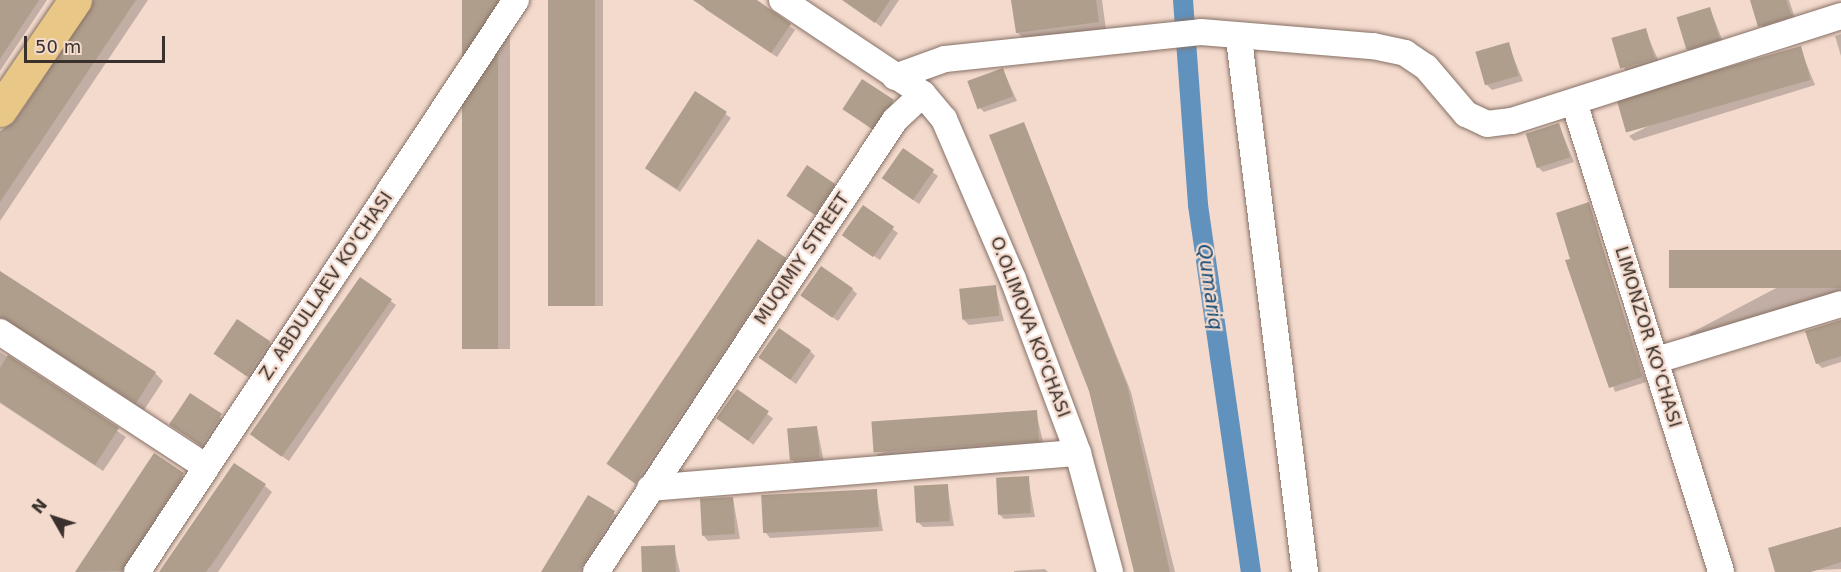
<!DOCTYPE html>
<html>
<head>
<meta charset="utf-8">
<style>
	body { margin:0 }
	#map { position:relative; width:1841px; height:572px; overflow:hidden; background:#f3dacd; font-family:"DejaVu Sans",sans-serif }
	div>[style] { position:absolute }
	.shadow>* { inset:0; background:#0003; transform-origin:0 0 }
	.canal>* { height:20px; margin:-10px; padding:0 10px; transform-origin:10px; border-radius:10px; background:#6191bd }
	.building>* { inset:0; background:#af9e8c; transform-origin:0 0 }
	.roads { filter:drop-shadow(0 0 2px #867065) drop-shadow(0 0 2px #867065) }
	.minor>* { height:26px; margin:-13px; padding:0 13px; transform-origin:13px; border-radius:13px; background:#fff }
	.major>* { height:33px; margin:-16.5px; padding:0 16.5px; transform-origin:16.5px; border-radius:16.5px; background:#e9c786 }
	span { translate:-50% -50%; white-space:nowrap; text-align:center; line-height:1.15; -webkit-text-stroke:4.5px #f3dacd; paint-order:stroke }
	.street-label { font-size:18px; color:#3a312c }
	.water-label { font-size:20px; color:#164c77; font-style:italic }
	.north { position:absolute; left:24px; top:488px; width:60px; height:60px; -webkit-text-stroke:4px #f3dacd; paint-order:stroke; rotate:309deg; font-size:16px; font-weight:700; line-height:24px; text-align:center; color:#3a312c }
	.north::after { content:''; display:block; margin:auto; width:21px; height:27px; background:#3a312c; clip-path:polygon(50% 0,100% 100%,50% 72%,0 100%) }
	.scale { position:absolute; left:24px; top:36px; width:141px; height:27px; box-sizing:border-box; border:3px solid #3a312c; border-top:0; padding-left:8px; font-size:18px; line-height:21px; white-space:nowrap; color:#3a312c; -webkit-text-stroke:4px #f3dacd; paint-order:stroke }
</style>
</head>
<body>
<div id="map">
	<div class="shadow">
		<div style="clip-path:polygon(3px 0,47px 0,0 71px,0 4px)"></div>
		<div style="clip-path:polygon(93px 0,148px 0,0 221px,0 141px,92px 11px)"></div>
		<div style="left:464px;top:0;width:46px;height:349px"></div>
		<div style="left:550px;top:0;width:53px;height:306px"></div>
		<div style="clip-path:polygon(703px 0,754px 0,795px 30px,777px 57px,705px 9px)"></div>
		<div style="clip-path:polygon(849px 0,899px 0,881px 27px)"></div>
		<div style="clip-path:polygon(1013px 0,1102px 0,1106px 30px,1025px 40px,1017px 32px)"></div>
		<div style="clip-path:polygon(1751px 0,1789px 0,1796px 21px,1764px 31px)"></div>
		<div style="clip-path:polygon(1710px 9px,1724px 44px,1693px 54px,1688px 49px)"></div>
		<div style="clip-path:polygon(1645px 30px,1660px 64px,1629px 74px,1624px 69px)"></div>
		<div style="clip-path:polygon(1841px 34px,1841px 56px,1835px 36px)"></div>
		<div style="clip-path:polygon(1508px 44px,1523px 81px,1492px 90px,1487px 85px)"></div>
		<div style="clip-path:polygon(1800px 48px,1815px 85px,1634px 141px,1629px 136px)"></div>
		<div style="clip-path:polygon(1003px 70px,1017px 101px,984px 112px,979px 107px)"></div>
		<div style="clip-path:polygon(863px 81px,898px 107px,877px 133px,849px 113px)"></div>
		<div style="clip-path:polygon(696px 93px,731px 118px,680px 192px,650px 172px)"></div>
		<div style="clip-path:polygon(1024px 124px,1131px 392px,1175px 572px,1137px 572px,1091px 391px,991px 136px)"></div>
		<div style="clip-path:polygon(1559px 125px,1574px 162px,1543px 172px,1538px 167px)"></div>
		<div style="clip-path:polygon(903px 150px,938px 176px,919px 204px,889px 183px)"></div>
		<div style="clip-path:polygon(834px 185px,839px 190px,820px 218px,793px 199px)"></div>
		<div style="clip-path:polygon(1588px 204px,1646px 382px,1615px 392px,1572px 260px)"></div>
		<div style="clip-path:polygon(863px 207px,898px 233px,880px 260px,849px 240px)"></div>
		<div style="clip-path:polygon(1841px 254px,1841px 295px,1694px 339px,1689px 334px)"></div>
		<div style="clip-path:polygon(785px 259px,790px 264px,641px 488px,612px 467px)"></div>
		<div style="clip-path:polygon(0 272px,155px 373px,163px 381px,144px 410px,17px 327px,0 327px)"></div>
		<div style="clip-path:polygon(361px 279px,396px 305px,289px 461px,258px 440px)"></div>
		<div style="clip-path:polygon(995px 286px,1004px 321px,969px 325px,964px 320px)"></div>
		<div style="clip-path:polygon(852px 289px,857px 294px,838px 321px,802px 296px)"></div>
		<div style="clip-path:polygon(1841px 320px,1841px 362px,1822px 368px,1817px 363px)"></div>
		<div style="clip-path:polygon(269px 342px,277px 349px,255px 382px,216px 354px)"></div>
		<div style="clip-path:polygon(810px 351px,815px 356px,796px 384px,761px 358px)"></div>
		<div style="clip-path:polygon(0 352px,126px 437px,103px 471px,0 403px)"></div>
		<div style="left:738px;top:392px;width:44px;height:33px;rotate:37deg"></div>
		<div style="left:190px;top:395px;width:48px;height:35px;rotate:36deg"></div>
		<div style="clip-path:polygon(1036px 412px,1044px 446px,881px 459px,876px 454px)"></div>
		<div style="clip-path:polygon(817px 428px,824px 462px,797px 465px,792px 460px)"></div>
		<div style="clip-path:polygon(154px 455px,191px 482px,133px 572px,76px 572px)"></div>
		<div style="clip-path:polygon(1028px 477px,1035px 517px,1004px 519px,999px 514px)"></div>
		<div style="clip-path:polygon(947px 485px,954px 526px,923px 527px,918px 522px)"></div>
		<div style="clip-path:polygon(265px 486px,272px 492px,218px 572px,161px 572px)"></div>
		<div style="clip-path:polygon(876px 491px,883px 531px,770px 538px,765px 532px)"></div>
		<div style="clip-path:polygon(589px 497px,619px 517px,586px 572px,543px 572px)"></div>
		<div style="clip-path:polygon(733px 498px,740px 539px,708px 541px,703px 535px)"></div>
		<div style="clip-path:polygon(1841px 527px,1841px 569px,1776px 572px,1769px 549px)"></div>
		<div style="clip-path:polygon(674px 547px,680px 572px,644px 572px)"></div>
		<div style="clip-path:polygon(1045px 569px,1048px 572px,1014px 572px,1014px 571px)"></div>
	</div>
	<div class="canal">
		<div style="left:1183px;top:0;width:206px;rotate:85.8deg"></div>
		<div style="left:1198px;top:205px;width:371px;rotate:81.8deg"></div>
	</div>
	<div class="building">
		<div style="clip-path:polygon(0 0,39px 0,0 59px)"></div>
		<div style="clip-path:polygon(94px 0,136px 0,0 202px,0 131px,15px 121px)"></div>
		<div style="left:462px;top:0;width:36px;height:349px"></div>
		<div style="left:548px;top:0;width:47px;height:306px"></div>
		<div style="clip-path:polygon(693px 0,757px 0,791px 24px,771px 53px)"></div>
		<div style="clip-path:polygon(842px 0,890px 0,875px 23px)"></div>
		<div style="clip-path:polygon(1011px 0,1096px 0,1099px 22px,1016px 33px)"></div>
		<div style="clip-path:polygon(1750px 0,1786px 0,1792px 16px,1758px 27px)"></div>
		<div style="left:1710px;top:7px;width:34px;height:35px;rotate:73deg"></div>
		<div style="left:1646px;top:28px;width:32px;height:36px;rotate:74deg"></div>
		<div style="left:1509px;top:42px;width:35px;height:35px;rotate:74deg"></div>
		<div style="left:1801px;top:46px;width:35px;height:192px;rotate:74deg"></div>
		<div style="left:1003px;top:68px;width:30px;height:38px;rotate:70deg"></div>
		<div style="left:862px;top:79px;width:38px;height:36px;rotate:33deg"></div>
		<div style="left:695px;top:91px;width:38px;height:92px;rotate:33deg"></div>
		<div style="clip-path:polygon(1024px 122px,1127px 385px,1170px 572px,1134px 572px,1089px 391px,989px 135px)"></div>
		<div style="left:1559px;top:123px;width:36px;height:35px;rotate:72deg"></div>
		<div style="left:903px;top:148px;width:38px;height:37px;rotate:35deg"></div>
		<div style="left:807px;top:165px;width:34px;height:37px;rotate:34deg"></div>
		<div style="clip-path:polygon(1589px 202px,1642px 377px,1609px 388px,1565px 260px,1570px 259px,1556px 213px)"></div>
		<div style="left:863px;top:205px;width:38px;height:37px;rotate:35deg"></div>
		<div style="left:758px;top:239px;width:34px;height:271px;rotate:34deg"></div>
		<div style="left:1841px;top:250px;width:38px;height:172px;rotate:90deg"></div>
		<div style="left:821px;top:266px;width:39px;height:36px;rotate:35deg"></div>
		<div style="clip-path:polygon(0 271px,156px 372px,136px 403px,0 317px)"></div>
		<div style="left:360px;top:277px;width:39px;height:192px;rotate:35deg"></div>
		<div style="left:996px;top:285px;width:31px;height:37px;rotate:84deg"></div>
		<div style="left:237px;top:319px;width:40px;height:42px;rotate:34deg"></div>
		<div style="clip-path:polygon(1841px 320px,1841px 356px,1816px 364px,1805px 331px)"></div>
		<div style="left:779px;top:328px;width:39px;height:36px;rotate:35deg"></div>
		<div style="clip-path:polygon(8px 355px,119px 428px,95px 465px,0 402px,0 368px)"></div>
		<div style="left:737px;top:389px;width:39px;height:36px;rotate:35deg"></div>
		<div style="left:190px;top:393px;width:38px;height:38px;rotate:33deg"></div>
		<div style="left:1037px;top:410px;width:31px;height:166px;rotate:86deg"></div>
		<div style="left:817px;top:426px;width:32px;height:30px;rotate:85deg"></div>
		<div style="clip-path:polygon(154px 453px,184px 473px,122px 571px,75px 572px)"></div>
		<div style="clip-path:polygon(234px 463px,266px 484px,219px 554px,206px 572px,159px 572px)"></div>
		<div style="left:1029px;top:476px;width:37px;height:33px;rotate:87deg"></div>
		<div style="left:948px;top:484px;width:37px;height:34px;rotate:87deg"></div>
		<div style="left:877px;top:489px;width:38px;height:116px;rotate:87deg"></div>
		<div style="clip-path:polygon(588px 495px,615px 511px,599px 539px,578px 572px,541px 572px)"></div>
		<div style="left:733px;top:497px;width:37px;height:33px;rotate:87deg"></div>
		<div style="clip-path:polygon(1841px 527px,1841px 562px,1811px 572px,1775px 572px,1768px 548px)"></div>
		<div style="left:675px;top:545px;width:27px;height:34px;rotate:88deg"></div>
	</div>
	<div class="roads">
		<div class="minor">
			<div style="left:782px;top:0;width:169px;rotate:33.7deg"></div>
			<div style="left:923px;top:94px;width:33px;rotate:50deg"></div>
			<div style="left:944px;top:119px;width:174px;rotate:66.7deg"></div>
			<div style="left:1013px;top:279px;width:186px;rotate:69.5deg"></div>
			<div style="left:1078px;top:453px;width:123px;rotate:74.9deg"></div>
			<div style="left:1239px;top:39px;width:537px;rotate:82.94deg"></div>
			<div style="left:895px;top:77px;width:53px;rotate:-19.8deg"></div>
			<div style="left:945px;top:59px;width:257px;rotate:-6deg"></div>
			<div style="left:1201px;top:32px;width:173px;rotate:4.7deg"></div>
			<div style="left:1373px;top:46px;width:33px;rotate:12deg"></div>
			<div style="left:1405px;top:53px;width:25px;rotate:34deg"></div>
			<div style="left:1426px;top:67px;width:62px;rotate:49.6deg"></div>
			<div style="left:1466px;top:114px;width:23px;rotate:25deg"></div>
			<div style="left:1487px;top:124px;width:25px;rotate:-7deg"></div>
			<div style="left:1512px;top:121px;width:345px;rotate:-17.7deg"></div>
			<div style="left:1574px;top:102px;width:492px;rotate:72.6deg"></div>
			<div style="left:0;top:332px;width:246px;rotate:33.2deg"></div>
			<div style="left:1657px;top:360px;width:192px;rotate:-16.9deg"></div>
			<div style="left:650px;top:488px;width:429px;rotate:-4.7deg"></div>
			<div style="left:137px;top:572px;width:686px;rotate:-56.47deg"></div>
			<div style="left:596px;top:572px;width:542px;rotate:-56.52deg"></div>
			<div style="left:895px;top:120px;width:38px;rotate:-43deg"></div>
		</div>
		<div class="major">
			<div style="left:0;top:110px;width:133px;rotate:-55.7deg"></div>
		</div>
	</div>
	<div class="street-label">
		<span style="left:802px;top:259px;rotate:-56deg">MUQIMIY STREET</span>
		<span style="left:326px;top:286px;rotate:-56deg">Z. ABDULLAEV KO'CHASI</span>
		<span style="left:1030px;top:327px;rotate:69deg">O.OLIMOVA KO'CHASI</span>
		<span style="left:1648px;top:337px;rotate:73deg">LIMONZOR KO'CHASI</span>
	</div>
	<div class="water-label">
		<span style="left:1210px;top:287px;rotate:82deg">Qumariq</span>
	</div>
	<div class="north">N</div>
	<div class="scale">50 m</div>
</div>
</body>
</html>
